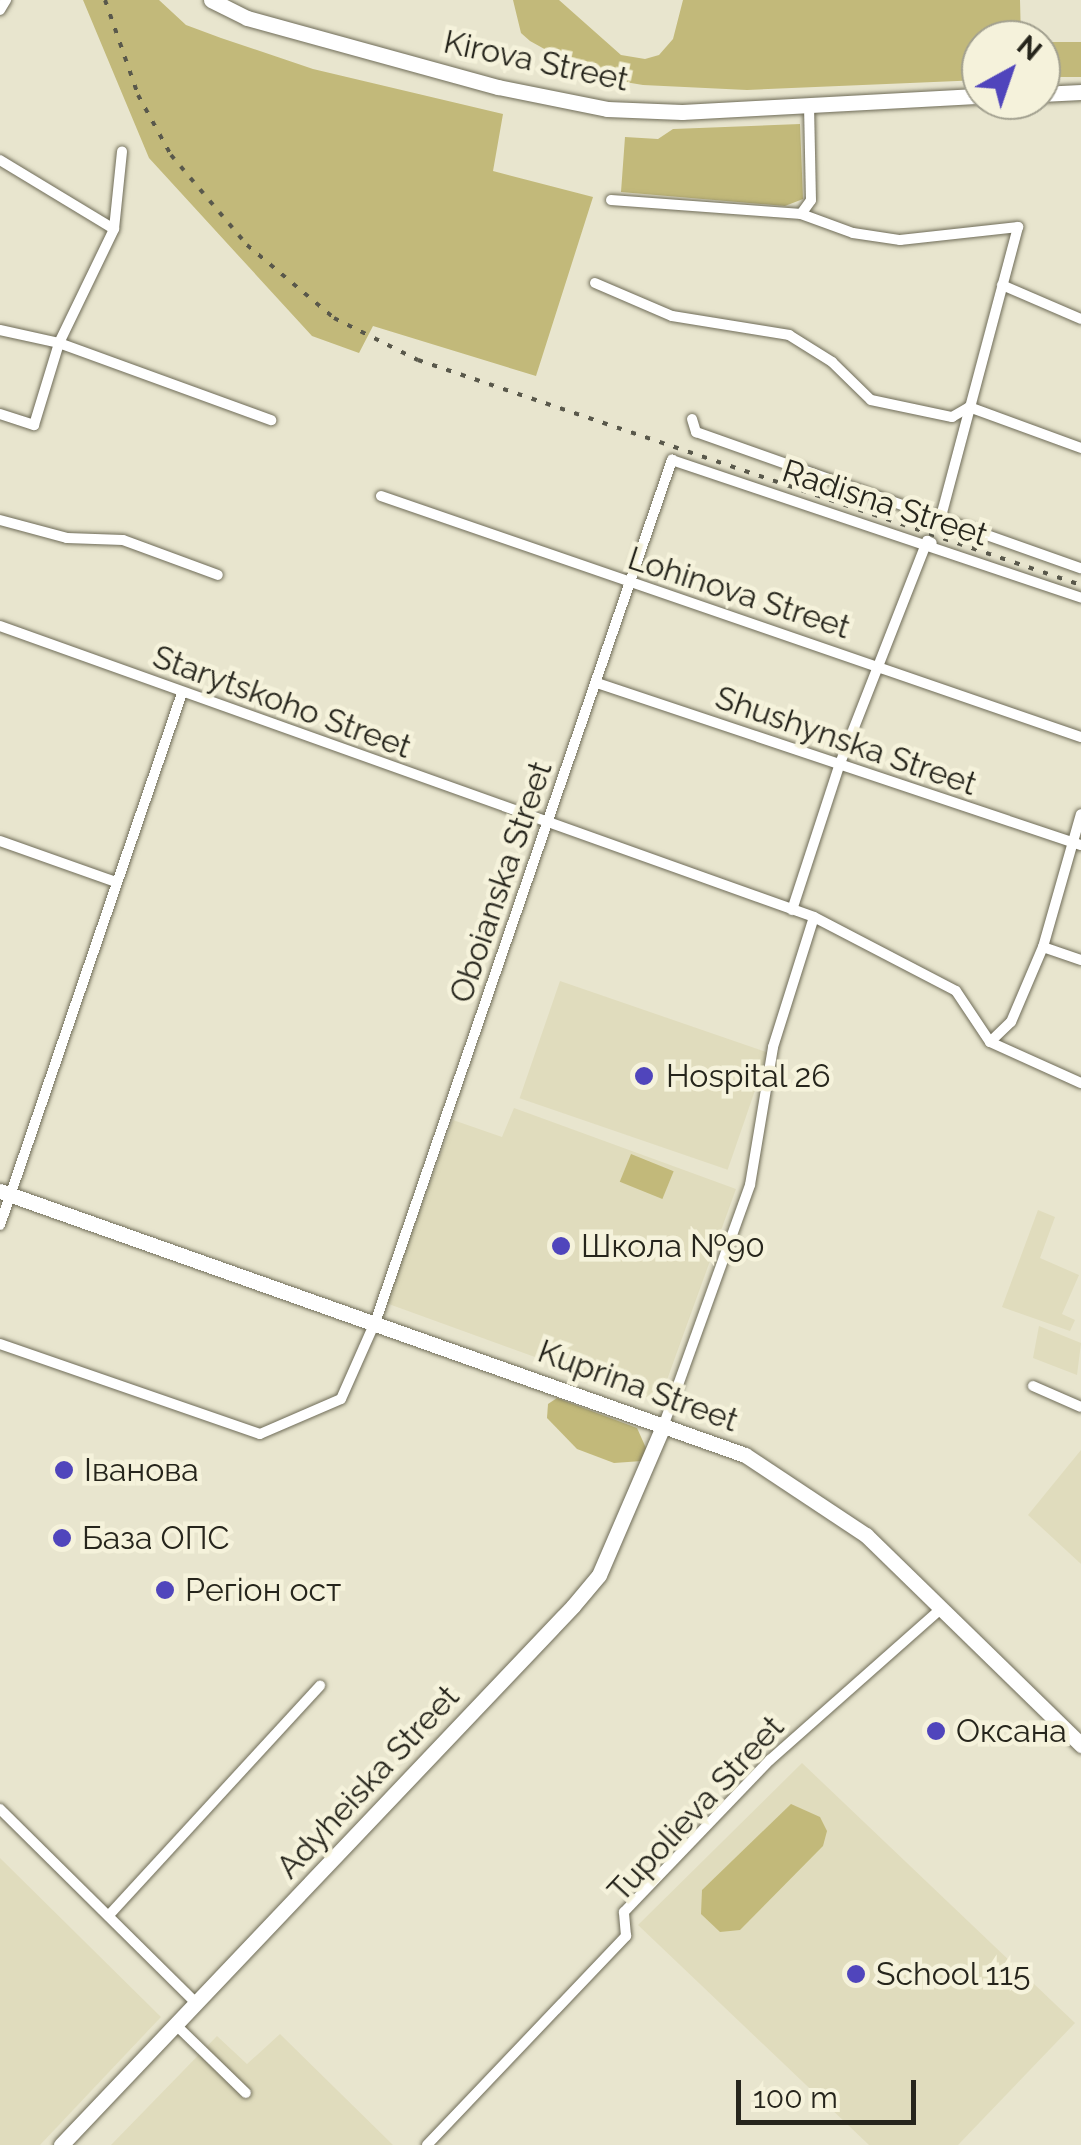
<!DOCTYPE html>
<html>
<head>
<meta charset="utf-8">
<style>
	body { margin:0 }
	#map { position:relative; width:1081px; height:2145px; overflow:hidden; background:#e8e5ce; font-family:Raleway,sans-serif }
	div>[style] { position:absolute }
	.built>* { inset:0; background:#e0dcbd; transform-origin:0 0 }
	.green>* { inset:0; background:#c2b97a; transform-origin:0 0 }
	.roads { filter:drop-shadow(0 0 2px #6f6c58) drop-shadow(0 0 2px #6f6c58) }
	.street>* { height:10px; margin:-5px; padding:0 5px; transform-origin:5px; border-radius:5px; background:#fff }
	.secondary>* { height:15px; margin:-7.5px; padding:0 7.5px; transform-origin:7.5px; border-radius:7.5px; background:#fff }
	.rail>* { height:4px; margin-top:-2px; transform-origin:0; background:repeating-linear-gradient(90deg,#59584b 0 5px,transparent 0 15px) }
	.dots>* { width:28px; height:28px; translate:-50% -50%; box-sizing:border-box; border:5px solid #f5f2db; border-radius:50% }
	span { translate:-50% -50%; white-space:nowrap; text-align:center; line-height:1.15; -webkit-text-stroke:9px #f5f2db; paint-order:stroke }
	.street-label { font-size:32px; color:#26251c }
	.poi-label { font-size:32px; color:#26251c }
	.left { translate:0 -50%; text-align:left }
	.north { position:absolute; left:961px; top:20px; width:100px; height:100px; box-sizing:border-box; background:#f5f2db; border:2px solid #a2a08f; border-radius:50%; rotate:40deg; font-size:28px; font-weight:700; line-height:40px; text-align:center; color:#26251c }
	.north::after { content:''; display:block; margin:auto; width:35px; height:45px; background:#5045bc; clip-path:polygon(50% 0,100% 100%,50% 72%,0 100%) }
	.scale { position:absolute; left:736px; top:2080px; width:180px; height:45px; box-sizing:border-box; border:5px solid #26251c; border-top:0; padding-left:12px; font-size:30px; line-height:35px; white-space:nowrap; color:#26251c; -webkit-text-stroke:8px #f5f2db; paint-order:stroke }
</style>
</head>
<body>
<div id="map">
	<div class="built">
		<div style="left:560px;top:981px;width:220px;height:124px;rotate:19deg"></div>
		<div style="clip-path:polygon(514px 1108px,736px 1189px,659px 1402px,386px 1303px,453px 1120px,502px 1137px)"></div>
		<div style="clip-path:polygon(1038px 1210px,1055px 1217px,1040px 1258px,1079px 1275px,1062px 1314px,1075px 1320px,1070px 1331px,1002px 1307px)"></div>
		<div style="clip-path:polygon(1039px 1326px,1081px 1343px,1077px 1375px,1033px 1358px)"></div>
		<div style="clip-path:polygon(1081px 1450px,1081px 1564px,1028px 1515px)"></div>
		<div style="clip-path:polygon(802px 1763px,1075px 2023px,958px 2145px,869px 2145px,638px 1925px)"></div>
		<div style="clip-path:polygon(0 1858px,161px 2017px,40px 2145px,0 2145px)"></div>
		<div style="clip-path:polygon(280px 2034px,393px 2145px,111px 2145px,217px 2036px,247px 2064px)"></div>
	</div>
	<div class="green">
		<div style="clip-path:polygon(83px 0,159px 0,186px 25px,221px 38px,313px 69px,503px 114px,493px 171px,593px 197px,536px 376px,373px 326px,359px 353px,312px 336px,149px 158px)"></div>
		<div style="clip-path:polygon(513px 0,559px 0,621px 55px,645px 59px,659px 55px,673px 39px,683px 0,1020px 0,1021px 40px,981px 40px,981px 80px,747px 90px,643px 85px,595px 77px,530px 41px,521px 33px)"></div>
		<div style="left:1081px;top:42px;width:35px;height:40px;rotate:90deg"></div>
		<div style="clip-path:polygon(800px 124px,803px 199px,785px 206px,621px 192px,625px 137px,658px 139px,673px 129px)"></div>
		<div style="left:631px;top:1154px;width:46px;height:30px;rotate:22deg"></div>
		<div style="clip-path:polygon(557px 1398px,637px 1428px,646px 1448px,642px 1461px,614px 1463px,577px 1449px,547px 1418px,548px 1404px)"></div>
		<div style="clip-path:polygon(791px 1804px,820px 1817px,827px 1831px,823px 1846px,740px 1930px,720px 1932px,701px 1914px,702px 1890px)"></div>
	</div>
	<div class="roads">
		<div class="street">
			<div style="left:0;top:10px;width:12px;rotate:-59deg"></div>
			<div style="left:0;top:160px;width:133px;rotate:31.2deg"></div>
			<div style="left:611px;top:200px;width:191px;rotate:4.2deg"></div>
			<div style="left:801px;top:214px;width:55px;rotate:20.1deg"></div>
			<div style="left:853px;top:233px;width:48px;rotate:8.5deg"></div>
			<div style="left:900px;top:240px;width:119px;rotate:-6.3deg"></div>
			<div style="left:1018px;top:227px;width:303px;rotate:104.9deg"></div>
			<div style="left:801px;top:214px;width:17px;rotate:-54deg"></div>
			<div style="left:811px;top:200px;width:95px;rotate:-91.2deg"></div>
			<div style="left:595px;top:283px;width:84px;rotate:23.2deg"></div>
			<div style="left:672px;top:316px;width:119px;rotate:9.2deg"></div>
			<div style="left:789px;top:335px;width:51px;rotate:32.1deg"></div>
			<div style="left:832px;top:362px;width:54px;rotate:44.3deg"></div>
			<div style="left:871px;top:400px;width:83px;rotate:11.9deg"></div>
			<div style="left:952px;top:417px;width:20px;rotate:-30deg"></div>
			<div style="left:969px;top:407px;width:119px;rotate:20.1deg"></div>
			<div style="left:1002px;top:285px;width:86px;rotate:23.3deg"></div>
			<div style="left:0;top:330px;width:60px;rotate:12.4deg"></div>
			<div style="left:59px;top:343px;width:226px;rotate:20deg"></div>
			<div style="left:0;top:414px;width:36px;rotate:18deg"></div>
			<div style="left:34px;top:425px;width:86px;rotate:-73deg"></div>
			<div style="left:59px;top:343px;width:127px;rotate:-64.2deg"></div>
			<div style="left:114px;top:229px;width:78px;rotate:-84.1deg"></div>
			<div style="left:692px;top:419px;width:14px;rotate:73deg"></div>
			<div style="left:696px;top:432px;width:408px;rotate:19.5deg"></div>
			<div style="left:381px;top:496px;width:740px;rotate:19deg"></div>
			<div style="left:0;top:520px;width:69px;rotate:15deg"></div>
			<div style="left:67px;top:538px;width:56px;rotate:2deg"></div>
			<div style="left:123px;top:540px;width:101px;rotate:20.2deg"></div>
			<div style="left:0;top:626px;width:864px;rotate:19.67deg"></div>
			<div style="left:814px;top:917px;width:160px;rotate:27.5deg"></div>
			<div style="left:956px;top:991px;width:61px;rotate:56.3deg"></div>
			<div style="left:990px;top:1042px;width:100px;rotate:24.3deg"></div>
			<div style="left:597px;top:683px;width:510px;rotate:18.51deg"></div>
			<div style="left:0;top:841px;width:123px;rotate:19.5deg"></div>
			<div style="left:792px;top:910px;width:151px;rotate:-71.9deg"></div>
			<div style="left:839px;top:766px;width:242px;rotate:-68.6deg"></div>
			<div style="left:927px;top:541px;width:5px;rotate:22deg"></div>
			<div style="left:1043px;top:947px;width:40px;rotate:18.9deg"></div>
			<div style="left:990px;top:1042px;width:29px;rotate:-44deg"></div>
			<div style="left:1011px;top:1022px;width:82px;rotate:-66.9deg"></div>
			<div style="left:1043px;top:947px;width:138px;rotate:-74.1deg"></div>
			<div style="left:0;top:1225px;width:562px;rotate:-71.11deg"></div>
			<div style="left:0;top:1344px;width:275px;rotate:19.1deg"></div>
			<div style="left:260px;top:1434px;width:88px;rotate:-23.4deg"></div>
			<div style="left:341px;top:1399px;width:86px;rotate:-66.1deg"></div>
			<div style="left:376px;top:1320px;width:910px;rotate:-71.01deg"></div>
			<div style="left:672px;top:460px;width:432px;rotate:18.6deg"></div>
			<div style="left:1033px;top:1386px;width:52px;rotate:23.6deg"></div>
			<div style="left:664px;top:1424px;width:254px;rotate:-70.2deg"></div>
			<div style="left:750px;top:1185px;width:140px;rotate:-80.5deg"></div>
			<div style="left:773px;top:1047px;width:136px;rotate:-72.5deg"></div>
			<div style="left:0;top:1809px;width:277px;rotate:44.7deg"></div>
			<div style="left:111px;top:1913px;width:309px;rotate:-47.4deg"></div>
			<div style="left:177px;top:2026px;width:96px;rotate:44.2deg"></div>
			<div style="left:427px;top:2145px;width:289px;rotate:-46.4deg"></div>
			<div style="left:626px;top:1936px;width:24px;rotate:-95deg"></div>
			<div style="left:624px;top:1912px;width:211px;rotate:-46.2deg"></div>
			<div style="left:770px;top:1760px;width:230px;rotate:-41.5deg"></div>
		</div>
		<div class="secondary">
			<div style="left:211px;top:0;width:40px;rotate:26.6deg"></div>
			<div style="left:247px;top:18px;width:260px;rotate:15.4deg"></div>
			<div style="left:498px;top:87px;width:111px;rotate:11.4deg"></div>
			<div style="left:607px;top:109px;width:75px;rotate:2.3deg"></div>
			<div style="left:682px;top:112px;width:299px;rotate:-3.1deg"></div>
			<div style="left:1041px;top:94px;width:40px;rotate:-2.9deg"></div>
			<div style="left:0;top:1191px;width:790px;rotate:19.51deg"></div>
			<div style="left:745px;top:1455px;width:145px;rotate:33.5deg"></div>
			<div style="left:866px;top:1535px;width:301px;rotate:44.3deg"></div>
			<div style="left:61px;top:2145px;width:743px;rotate:-46.47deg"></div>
			<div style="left:573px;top:1606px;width:40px;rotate:-50deg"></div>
			<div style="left:599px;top:1575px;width:164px;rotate:-66.7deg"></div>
		</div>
	</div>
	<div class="rail">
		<div style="left:105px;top:0;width:101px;rotate:70.8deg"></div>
		<div style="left:138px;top:95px;width:68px;rotate:61.2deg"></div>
		<div style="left:171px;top:155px;width:118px;rotate:49.8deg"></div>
		<div style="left:247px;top:245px;width:114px;rotate:40deg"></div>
		<div style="left:334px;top:318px;width:94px;rotate:26.6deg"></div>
		<div style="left:418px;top:360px;width:700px;rotate:18.75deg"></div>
	</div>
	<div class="dots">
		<div style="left:644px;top:1076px;background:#5045bc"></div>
		<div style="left:561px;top:1246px;background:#5045bc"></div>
		<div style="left:64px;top:1470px;background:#5045bc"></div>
		<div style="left:62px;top:1538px;background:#5045bc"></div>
		<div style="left:165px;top:1590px;background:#5045bc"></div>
		<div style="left:936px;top:1731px;background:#5045bc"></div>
		<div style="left:856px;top:1974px;background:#5045bc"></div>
	</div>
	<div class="street-label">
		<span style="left:536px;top:61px;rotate:12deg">Kirova Street</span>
		<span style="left:885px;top:503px;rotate:18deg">Radisna Street</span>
		<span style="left:739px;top:593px;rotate:18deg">Lohinova Street</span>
		<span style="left:282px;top:702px;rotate:20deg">Starytskoho Street</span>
		<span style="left:846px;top:741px;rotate:19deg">Shushynska Street</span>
		<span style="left:501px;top:882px;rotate:-71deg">Oboianska Street</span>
		<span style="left:638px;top:1386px;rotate:20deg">Kuprina Street</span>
		<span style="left:368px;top:1782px;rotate:-47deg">Adyheiska Street</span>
		<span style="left:696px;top:1809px;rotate:-47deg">Tupolieva Street</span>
	</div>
	<div class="poi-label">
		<span class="left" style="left:666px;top:1076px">Hospital 26</span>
		<span class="left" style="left:581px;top:1246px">Школа №90</span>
		<span class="left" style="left:84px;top:1470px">Іванова</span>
		<span class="left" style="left:82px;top:1538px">База ОПС</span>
		<span class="left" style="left:185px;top:1590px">Регіон ост</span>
		<span class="left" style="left:956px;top:1731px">Оксана</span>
		<span class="left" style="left:876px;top:1974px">School 115</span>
	</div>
	<div class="north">N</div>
	<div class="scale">100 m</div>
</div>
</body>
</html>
